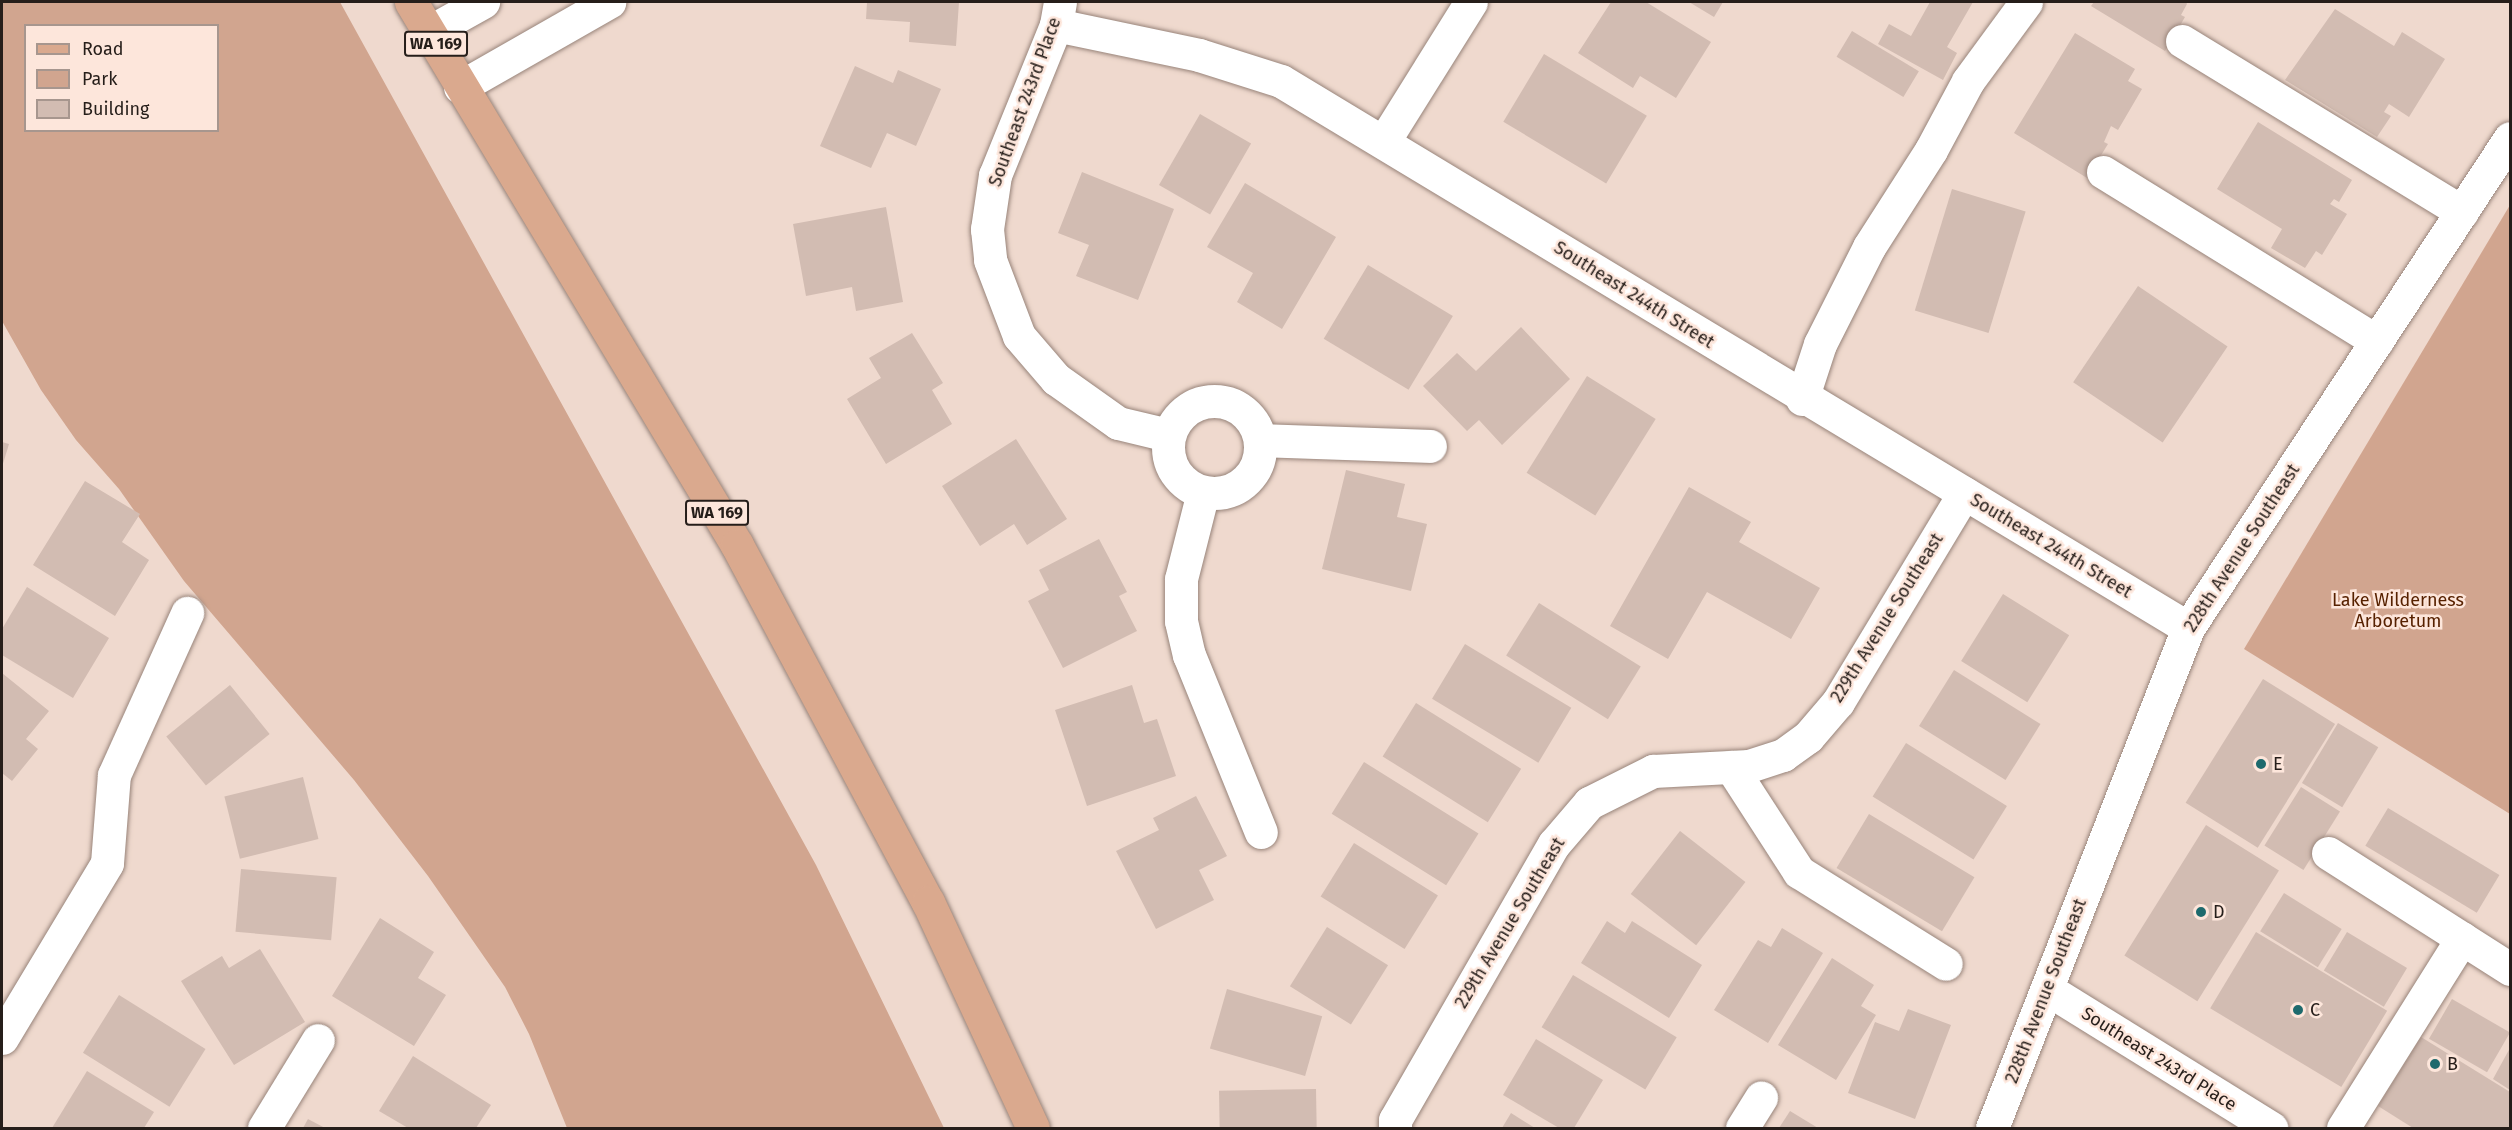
<!DOCTYPE html>
<html>
<head>
<meta charset="utf-8">
<style>
	body { margin:0 }
	#map { position:relative; width:2512px; height:1130px; overflow:hidden; background:#efd9ce; font-family:"Fira Sans",sans-serif }
	div>[style] { position:absolute }
	.green>* { inset:0; background:#d1a58f }
	.building>* { inset:0; background:#d2bcb2; transform-origin:0 0 }
	.roads { filter:drop-shadow(0 0 2px #98847a) drop-shadow(0 0 2px #98847a) }
	.minor>* { height:33px; margin:-16.5px; padding:0 16.5px; transform-origin:16.5px; border-radius:16.5px; background:#fff }
	.minor>.ring { margin:-16.5px; padding:0; box-sizing:content-box; background:none; border:33px solid #fff; border-radius:50% }
	.major>* { height:33px; margin:-16.5px; padding:0 16.5px; transform-origin:16.5px; border-radius:16.5px; background:#daa98e }
	.dots>* { width:16px; height:16px; translate:-50% -50%; box-sizing:border-box; border:3px solid #fde6db; border-radius:50% }
	span { translate:-50% -50%; white-space:nowrap; text-align:center; line-height:1.15; -webkit-text-stroke:5px #fde6db; paint-order:stroke }
	.shield-label span { padding:2px 4px; background:#fde6db; border:2px solid; border-radius:4px; -webkit-text-stroke-width:0 }
	.shield-label { font-size:16px; color:#261e1a; font-weight:700 }
	.street-label { font-size:18px; color:#261e1a }
	.park-label { font-size:18px; color:#572100 }
	.poi-label { font-size:18px; color:#261e1a }
	.left { translate:0 -50%; text-align:left }
	.frame { position:absolute; inset:0; border:3px solid #261e1a; pointer-events:none }
	.legend { position:absolute; left:24px; top:24px; width:195px; height:108px; box-sizing:border-box; background:#fde6db; border:2px solid #a7968e; margin:0; padding:8px 10px; list-style:none; font-size:18px; color:#261e1a }
	.legend li { display:flex; align-items:center; gap:12px; height:30px }
	.legend b { width:30px; border:2px solid #a7968e }
</style>
</head>
<body>
<div id="map">
	<div class="green">
		<div style="clip-path:polygon(evenodd,2px 2px,340px 2px,816px 865px,944px 1128px,567px 1128px,529px 1034px,505px 987px,428px 876px,354px 780px,184px 581px,119px 489px,76px 440px,41px 390px,2px 321px,2px 2px,26px 26px,218px 26px,218px 130px,26px 130px,26px 26px)"></div>
		<div style="clip-path:polygon(2510px 205px,2510px 814px,2244px 649px)"></div>
	</div>
	<div class="building">
		<div style="clip-path:polygon(867px 2px,959px 2px,956px 46px,909px 42px,910px 22px,866px 19px)"></div>
		<div style="clip-path:polygon(1611px 2px,1646px 2px,1711px 42px,1676px 98px,1640px 76px,1633px 88px,1578px 53px)"></div>
		<div style="clip-path:polygon(1689px 2px,1723px 2px,1714px 17px)"></div>
		<div style="clip-path:polygon(1930px 2px,1973px 2px,1947px 47px,1957px 53px,1943px 80px,1878px 44px,1889px 24px,1911px 36px)"></div>
		<div style="clip-path:polygon(2094px 2px,2186px 2px,2187px 4px,2181px 15px,2185px 17px,2165px 51px,2091px 6px)"></div>
		<div style="clip-path:polygon(2335px 9px,2394px 46px,2402px 32px,2445px 59px,2409px 117px,2389px 104px,2384px 112px,2391px 116px,2377px 137px,2285px 80px)"></div>
		<div style="left:1852px;top:31px;width:78px;height:30px;rotate:31deg"></div>
		<div style="clip-path:polygon(2075px 33px,2135px 69px,2128px 81px,2142px 89px,2118px 130px,2111px 126px,2104px 142px,2108px 144px,2087px 178px,2014px 133px)"></div>
		<div style="left:1544px;top:54px;width:120px;height:79px;rotate:31deg"></div>
		<div style="clip-path:polygon(855px 66px,893px 83px,898px 70px,941px 89px,916px 146px,887px 133px,871px 168px,820px 146px)"></div>
		<div style="left:1200px;top:114px;width:59px;height:82px;rotate:30deg"></div>
		<div style="clip-path:polygon(2258px 122px,2352px 180px,2339px 202px,2334px 199px,2330px 204px,2347px 214px,2322px 255px,2316px 251px,2305px 268px,2271px 248px,2282px 229px,2217px 189px)"></div>
		<div style="clip-path:polygon(1082px 172px,1174px 209px,1138px 300px,1076px 276px,1089px 245px,1058px 233px)"></div>
		<div style="clip-path:polygon(1245px 183px,1336px 237px,1282px 329px,1237px 302px,1253px 273px,1207px 247px)"></div>
		<div style="left:1952px;top:189px;width:77px;height:127px;rotate:17deg"></div>
		<div style="clip-path:polygon(886px 207px,903px 302px,856px 311px,852px 287px,806px 296px,793px 224px)"></div>
		<div style="left:1368px;top:265px;width:99px;height:86px;rotate:31deg"></div>
		<div style="left:2138px;top:286px;width:108px;height:116px;rotate:34deg"></div>
		<div style="clip-path:polygon(1521px 327px,1570px 379px,1502px 445px,1479px 420px,1467px 431px,1423px 386px,1457px 353px,1476px 371px)"></div>
		<div style="clip-path:polygon(912px 333px,943px 383px,932px 390px,952px 424px,886px 464px,847px 399px,881px 378px,869px 358px)"></div>
		<div style="left:1587px;top:376px;width:81px;height:114px;rotate:32deg"></div>
		<div style="clip-path:polygon(1016px 439px,1067px 519px,1027px 545px,1014px 524px,980px 546px,942px 486px)"></div>
		<div style="clip-path:polygon(2px 442px,9px 444px,2px 467px)"></div>
		<div style="clip-path:polygon(1346px 470px,1405px 484px,1397px 517px,1427px 524px,1411px 591px,1322px 569px)"></div>
		<div style="clip-path:polygon(85px 481px,140px 514px,122px 542px,149px 560px,115px 616px,33px 565px)"></div>
		<div style="clip-path:polygon(1689px 487px,1751px 522px,1739px 542px,1820px 588px,1791px 639px,1707px 592px,1668px 659px,1610px 626px)"></div>
		<div style="clip-path:polygon(1099px 539px,1127px 592px,1119px 596px,1137px 631px,1063px 668px,1028px 601px,1049px 590px,1039px 570px)"></div>
		<div style="clip-path:polygon(27px 587px,109px 638px,73px 698px,2px 655px,2px 629px)"></div>
		<div style="left:2003px;top:594px;width:78px;height:79px;rotate:32deg"></div>
		<div style="left:1539px;top:603px;width:120px;height:62px;rotate:32deg"></div>
		<div style="left:1465px;top:644px;width:124px;height:64px;rotate:31deg"></div>
		<div style="left:1954px;top:670px;width:102px;height:66px;rotate:32deg"></div>
		<div style="clip-path:polygon(2px 673px,49px 711px,26px 739px,38px 749px,12px 781px,2px 773px)"></div>
		<div style="left:2263px;top:679px;width:85px;height:146px;rotate:32deg"></div>
		<div style="left:230px;top:685px;width:63px;height:82px;rotate:51deg"></div>
		<div style="clip-path:polygon(1132px 685px,1144px 723px,1157px 719px,1176px 776px,1087px 806px,1055px 710px)"></div>
		<div style="left:1416px;top:703px;width:124px;height:63px;rotate:32deg"></div>
		<div style="left:2338px;top:723px;width:47px;height:70px;rotate:31deg"></div>
		<div style="left:1906px;top:743px;width:119px;height:63px;rotate:32deg"></div>
		<div style="left:1364px;top:762px;width:135px;height:61px;rotate:32deg"></div>
		<div style="left:303px;top:777px;width:64px;height:81px;rotate:76deg"></div>
		<div style="left:2301px;top:787px;width:46px;height:69px;rotate:32deg"></div>
		<div style="clip-path:polygon(1196px 796px,1227px 856px,1199px 870px,1214px 900px,1156px 929px,1116px 851px,1159px 830px,1153px 818px)"></div>
		<div style="left:2388px;top:808px;width:130px;height:44px;rotate:31deg"></div>
		<div style="left:1869px;top:814px;width:123px;height:63px;rotate:31deg"></div>
		<div style="left:2206px;top:825px;width:86px;height:154px;rotate:32deg"></div>
		<div style="left:1680px;top:831px;width:83px;height:80px;rotate:38deg"></div>
		<div style="left:1354px;top:843px;width:99px;height:63px;rotate:32deg"></div>
		<div style="left:241px;top:869px;width:96px;height:63px;rotate:5deg"></div>
		<div style="left:2284px;top:893px;width:68px;height:45px;rotate:32deg"></div>
		<div style="clip-path:polygon(380px 918px,434px 952px,418px 978px,446px 995px,414px 1046px,332px 996px)"></div>
		<div style="clip-path:polygon(1607px 921px,1625px 933px,1632px 921px,1702px 965px,1669px 1018px,1581px 963px)"></div>
		<div style="left:1327px;top:927px;width:72px;height:70px;rotate:32deg"></div>
		<div style="clip-path:polygon(1782px 928px,1823px 953px,1768px 1043px,1714px 1010px,1758px 940px,1771px 947px)"></div>
		<div style="left:2256px;top:932px;width:153px;height:89px;rotate:31deg"></div>
		<div style="left:2347px;top:932px;width:70px;height:45px;rotate:31deg"></div>
		<div style="clip-path:polygon(260px 949px,305px 1022px,234px 1065px,181px 981px,222px 956px,229px 968px)"></div>
		<div style="clip-path:polygon(1832px 958px,1874px 985px,1861px 1006px,1876px 1015px,1836px 1080px,1778px 1045px)"></div>
		<div style="left:1573px;top:975px;width:121px;height:61px;rotate:31deg"></div>
		<div style="left:1227px;top:989px;width:99px;height:62px;rotate:16deg"></div>
		<div style="left:119px;top:995px;width:102px;height:68px;rotate:32deg"></div>
		<div style="left:2452px;top:999px;width:67px;height:46px;rotate:30deg"></div>
		<div style="clip-path:polygon(1908px 1009px,1951px 1025px,1915px 1119px,1848px 1093px,1875px 1022px,1899px 1031px)"></div>
		<div style="clip-path:polygon(2421px 1037px,2510px 1092px,2510px 1128px,2413px 1128px,2378px 1106px)"></div>
		<div style="clip-path:polygon(1536px 1039px,1603px 1080px,1574px 1128px,1559px 1128px,1503px 1095px)"></div>
		<div style="clip-path:polygon(2510px 1048px,2510px 1090px,2493px 1079px)"></div>
		<div style="clip-path:polygon(413px 1056px,491px 1105px,476px 1128px,408px 1128px,379px 1111px)"></div>
		<div style="clip-path:polygon(87px 1071px,154px 1112px,144px 1128px,52px 1128px)"></div>
		<div style="left:1316px;top:1089px;width:39px;height:97px;rotate:89deg"></div>
		<div style="clip-path:polygon(1790px 1111px,1818px 1128px,1779px 1128px)"></div>
		<div style="clip-path:polygon(1511px 1113px,1535px 1128px,1502px 1128px)"></div>
		<div style="clip-path:polygon(308px 1119px,325px 1128px,303px 1128px)"></div>
	</div>
	<div class="roads">
		<div class="minor">
			<div style="left:1060px;top:2px;width:23px;rotate:100deg"></div>
			<div style="left:1056px;top:25px;width:162px;rotate:112.1deg"></div>
			<div style="left:995px;top:175px;width:55px;rotate:98.4deg"></div>
			<div style="left:987px;top:229px;width:31px;rotate:84deg"></div>
			<div style="left:990px;top:260px;width:81px;rotate:69.1deg"></div>
			<div style="left:1019px;top:336px;width:57px;rotate:49.3deg"></div>
			<div style="left:1056px;top:379px;width:76px;rotate:35.4deg"></div>
			<div style="left:1118px;top:423px;width:51px;rotate:13.5deg"></div>
			<div style="left:1056px;top:25px;width:146px;rotate:11.8deg"></div>
			<div style="left:1199px;top:55px;width:86px;rotate:17.6deg"></div>
			<div style="left:1281px;top:81px;width:1059px;rotate:31.09deg"></div>
			<div style="left:429px;top:32px;width:62px;rotate:-29.1deg"></div>
			<div style="left:2182px;top:41px;width:328px;rotate:31.4deg"></div>
			<div style="left:460px;top:87px;width:172px;rotate:-29.7deg"></div>
			<div style="left:1384px;top:141px;width:164px;rotate:-58deg"></div>
			<div style="left:2103px;top:172px;width:322px;rotate:31.7deg"></div>
			<div style="left:1802px;top:399px;width:58px;rotate:-71.9deg"></div>
			<div style="left:1820px;top:344px;width:109px;rotate:-63.2deg"></div>
			<div style="left:1869px;top:247px;width:115px;rotate:-57.4deg"></div>
			<div style="left:1931px;top:150px;width:78px;rotate:-61.8deg"></div>
			<div style="left:1968px;top:81px;width:98px;rotate:-53.7deg"></div>
			<div class="ring" style="left:1168px;top:401px;width:59px;height:59px"></div>
			<div style="left:1260px;top:440px;width:170px;rotate:2deg"></div>
			<div style="left:1203px;top:492px;width:90px;rotate:104.2deg"></div>
			<div style="left:1181px;top:579px;width:42px;rotate:90deg"></div>
			<div style="left:1181px;top:621px;width:35px;rotate:77deg"></div>
			<div style="left:1189px;top:655px;width:191px;rotate:67.9deg"></div>
			<div style="left:1731px;top:767px;width:125px;rotate:57.1deg"></div>
			<div style="left:1799px;top:872px;width:173px;rotate:32deg"></div>
			<div style="left:2328px;top:853px;width:216px;rotate:32.5deg"></div>
			<div style="left:2047px;top:989px;width:264px;rotate:31.8deg"></div>
			<div style="left:2px;top:1038px;width:204px;rotate:-59deg"></div>
			<div style="left:107px;top:863px;width:88px;rotate:-85.5deg"></div>
			<div style="left:114px;top:775px;width:178px;rotate:-65.7deg"></div>
			<div style="left:264px;top:1128px;width:103px;rotate:-58.5deg"></div>
			<div style="left:1395px;top:1128px;width:8px;rotate:-90deg"></div>
			<div style="left:1395px;top:1120px;width:319px;rotate:-60.1deg"></div>
			<div style="left:1554px;top:844px;width:54px;rotate:-49.5deg"></div>
			<div style="left:1589px;top:803px;width:72px;rotate:-26.6deg"></div>
			<div style="left:1653px;top:771px;width:96px;rotate:-3deg"></div>
			<div style="left:1749px;top:766px;width:36px;rotate:-18deg"></div>
			<div style="left:1783px;top:755px;width:31px;rotate:-36deg"></div>
			<div style="left:1808px;top:737px;width:46px;rotate:-49.4deg"></div>
			<div style="left:1838px;top:702px;width:244px;rotate:-58.9deg"></div>
			<div style="left:1742px;top:1128px;width:36px;rotate:-58deg"></div>
			<div style="left:1992px;top:1128px;width:537px;rotate:-68.59deg"></div>
			<div style="left:2188px;top:628px;width:586px;rotate:-56.69deg"></div>
			<div style="left:2343px;top:1128px;width:224px;rotate:-57.9deg"></div>
		</div>
		<div class="major">
			<div style="left:411px;top:2px;width:633px;rotate:59.02deg"></div>
			<div style="left:737px;top:545px;width:405px;rotate:61.9deg"></div>
			<div style="left:928px;top:902px;width:249px;rotate:65.1deg"></div>
		</div>
	</div>
	<div class="dots">
		<div style="left:2261px;top:764px;background:#1e6a6d"></div>
		<div style="left:2201px;top:912px;background:#1e6a6d"></div>
		<div style="left:2298px;top:1010px;background:#1e6a6d"></div>
		<div style="left:2435px;top:1064px;background:#1e6a6d"></div>
	</div>
	<div class="shield-label">
		<span style="left:436px;top:44px">WA 169</span>
		<span style="left:717px;top:513px">WA 169</span>
	</div>
	<div class="street-label">
		<span style="left:1025px;top:102px;rotate:-70deg">Southeast 243rd Place</span>
		<span style="left:1634px;top:295px;rotate:32deg">Southeast 244th Street</span>
		<span style="left:2051px;top:546px;rotate:31deg">Southeast 244th Street</span>
		<span style="left:2242px;top:548px;rotate:-57deg">228th Avenue Southeast</span>
		<span style="left:1887px;top:618px;rotate:-58deg">229th Avenue Southeast</span>
		<span style="left:1510px;top:923px;rotate:-59deg">229th Avenue Southeast</span>
		<span style="left:2046px;top:991px;rotate:-69deg">228th Avenue Southeast</span>
		<span style="left:2159px;top:1059px;rotate:32deg">Southeast 243rd Place</span>
	</div>
	<div class="park-label">
		<span style="left:2398px;top:611px">Lake Wilderness<br>Arboretum</span>
	</div>
	<div class="poi-label">
		<span class="left" style="left:2273px;top:764px">E</span>
		<span class="left" style="left:2213px;top:912px">D</span>
		<span class="left" style="left:2310px;top:1010px">C</span>
		<span class="left" style="left:2447px;top:1064px">B</span>
	</div>
	<div class="frame"></div>
	<ul class="legend">
	<li><b style="height:8px;background:#daa98e"></b>Road</li>
	<li><b style="height:16px;background:#d1a58f"></b>Park</li>
	<li><b style="height:16px;background:#d2bcb2"></b>Building</li>
	</ul>
</div>
</body>
</html>
